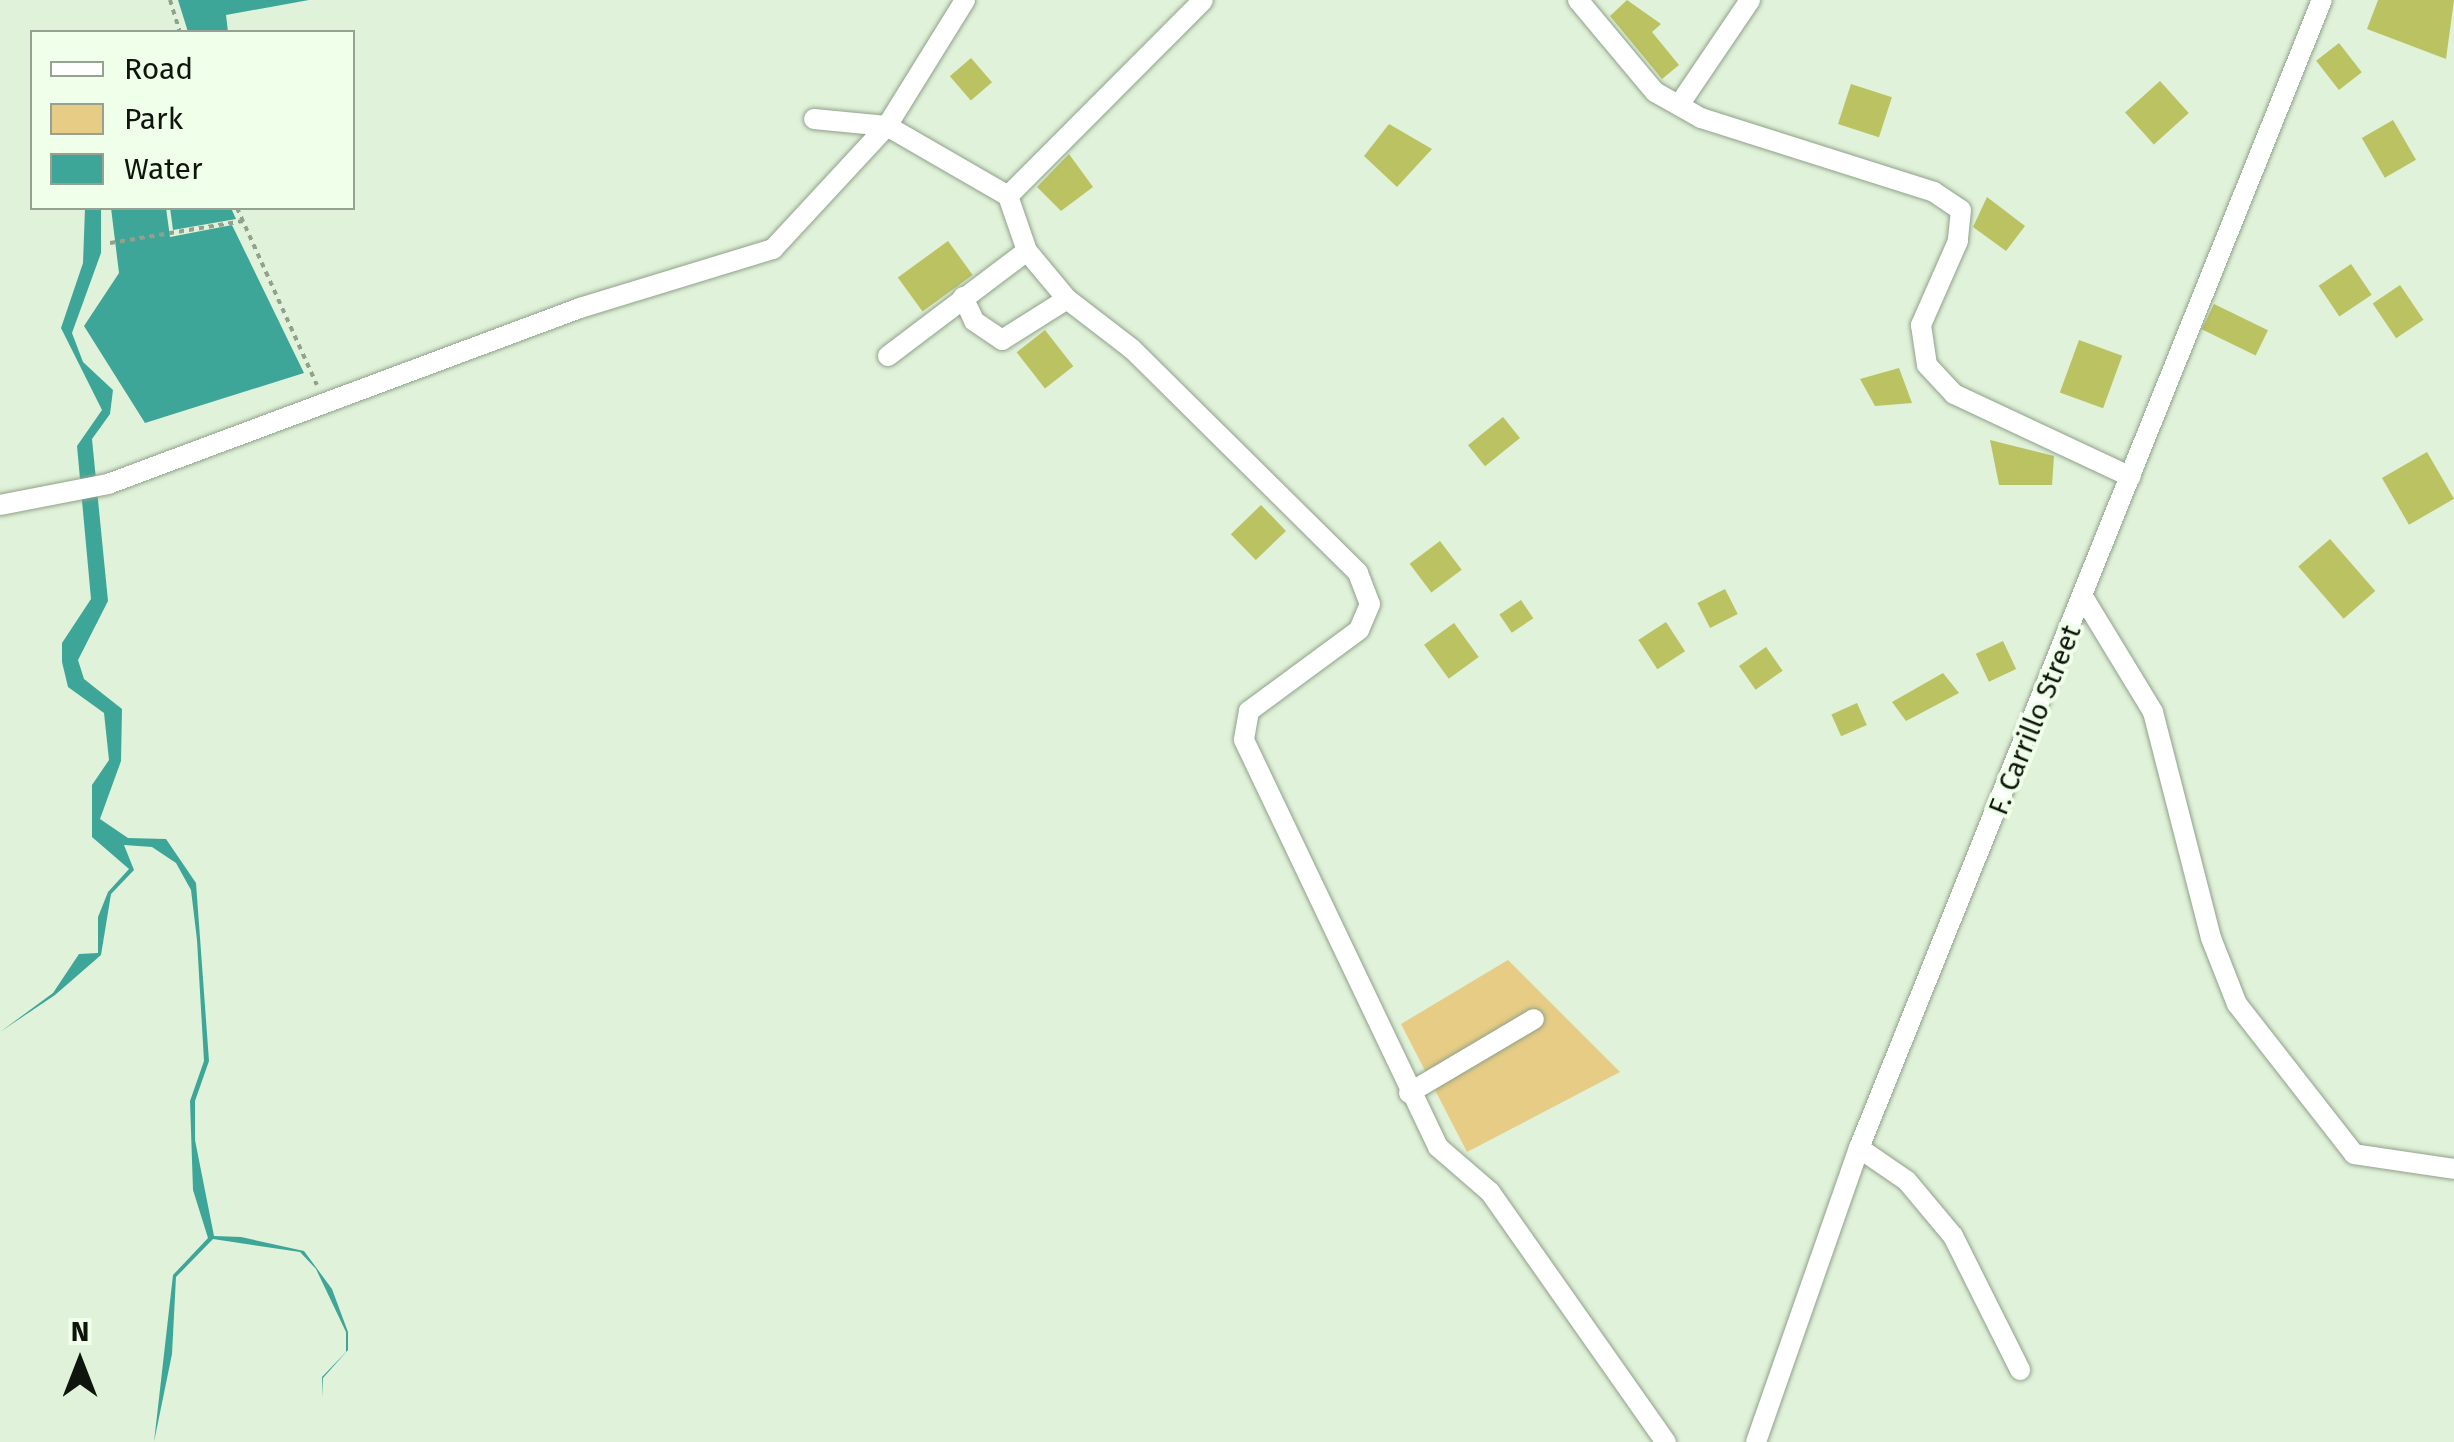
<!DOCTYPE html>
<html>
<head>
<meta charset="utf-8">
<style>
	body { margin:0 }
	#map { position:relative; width:2454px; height:1442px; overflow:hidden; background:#e0f2d9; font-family:"Fira Sans",sans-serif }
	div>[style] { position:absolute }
	.green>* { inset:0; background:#e6cc85 }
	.water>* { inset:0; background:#3ea699 }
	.building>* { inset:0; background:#bac262; transform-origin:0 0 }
	.path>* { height:4px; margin-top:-2px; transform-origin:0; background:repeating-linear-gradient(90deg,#92a08d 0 5px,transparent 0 10px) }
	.roads { filter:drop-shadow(0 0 2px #90a18a) drop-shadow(0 0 2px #90a18a) }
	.minor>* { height:20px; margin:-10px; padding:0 10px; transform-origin:10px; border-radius:10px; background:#fff }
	span { translate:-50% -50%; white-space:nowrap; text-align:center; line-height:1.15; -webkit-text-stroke:8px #f0ffea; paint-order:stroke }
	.street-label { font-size:28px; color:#0f150d }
	.legend { position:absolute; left:30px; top:30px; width:325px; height:180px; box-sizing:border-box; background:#f0ffea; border:2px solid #96a192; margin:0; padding:12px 18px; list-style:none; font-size:30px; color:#0f150d }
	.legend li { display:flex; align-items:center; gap:20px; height:50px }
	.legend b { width:50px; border:2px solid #96a192 }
	.north { position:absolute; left:30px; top:1312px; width:100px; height:100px; -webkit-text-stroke:8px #f0ffea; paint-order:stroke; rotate:0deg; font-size:28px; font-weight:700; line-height:40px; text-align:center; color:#0f150d }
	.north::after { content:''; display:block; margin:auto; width:35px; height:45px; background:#0f150d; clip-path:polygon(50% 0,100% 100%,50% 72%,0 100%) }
</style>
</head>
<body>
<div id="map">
	<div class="green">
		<div style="clip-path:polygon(1508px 960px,1620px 1072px,1467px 1152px,1401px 1024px)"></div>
	</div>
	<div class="water">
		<div style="clip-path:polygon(178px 0,309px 0,226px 15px,228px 32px,188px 32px)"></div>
		<div style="clip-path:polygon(85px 208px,101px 208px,101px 253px,72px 333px,83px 362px,113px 390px,110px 414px,92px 439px,108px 601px,78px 660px,84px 679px,122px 709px,121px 761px,100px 819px,128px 838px,166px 839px,196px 883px,209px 1061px,195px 1101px,195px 1140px,214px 1236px,241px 1237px,304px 1251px,332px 1289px,348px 1332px,348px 1350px,323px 1378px,323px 1397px,322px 1377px,346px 1352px,346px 1332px,316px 1269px,300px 1252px,213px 1239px,176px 1277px,172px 1354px,154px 1442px,173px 1275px,208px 1238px,193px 1190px,190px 1101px,204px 1061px,197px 940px,191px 890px,176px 863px,152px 847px,124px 845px,134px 870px,111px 894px,101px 955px,55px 995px,0 1032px,53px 993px,79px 954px,98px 953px,98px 917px,108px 892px,129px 869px,92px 837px,92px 785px,109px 760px,104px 713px,68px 687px,62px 662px,62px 643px,91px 599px,77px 446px,102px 410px,61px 328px,83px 263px)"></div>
		<div style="clip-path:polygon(111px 208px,166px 208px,170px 237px,232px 225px,304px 373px,145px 423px,84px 326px,119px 273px)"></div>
		<div style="clip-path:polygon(170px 208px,231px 208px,236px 219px,173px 230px)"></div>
	</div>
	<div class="building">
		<div style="clip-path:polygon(1627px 0,1661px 24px,1652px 32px,1679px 65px,1662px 79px,1610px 16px)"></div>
		<div style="clip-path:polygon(2378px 0,2454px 0,2446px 59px,2367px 29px)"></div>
		<div style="left:2339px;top:43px;width:37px;height:29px;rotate:52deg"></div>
		<div style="left:971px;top:58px;width:32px;height:28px;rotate:49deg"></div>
		<div style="left:2160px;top:81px;width:43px;height:47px;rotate:48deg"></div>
		<div style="left:1851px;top:84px;width:43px;height:42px;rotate:18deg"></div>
		<div style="left:2393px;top:120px;width:46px;height:36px;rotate:60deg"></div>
		<div style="clip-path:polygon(1389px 124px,1432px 149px,1397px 187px,1364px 156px)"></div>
		<div style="clip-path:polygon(1069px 154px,1093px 187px,1061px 211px,1037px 187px)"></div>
		<div style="clip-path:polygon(1987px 197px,2025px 226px,2006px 251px,1973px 227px)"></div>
		<div style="left:948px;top:241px;width:42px;height:62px;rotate:54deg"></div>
		<div style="left:2351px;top:264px;width:37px;height:39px;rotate:56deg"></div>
		<div style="left:2400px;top:285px;width:42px;height:33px;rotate:56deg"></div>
		<div style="left:2214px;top:304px;width:60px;height:28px;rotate:26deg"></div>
		<div style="left:1045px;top:330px;width:46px;height:36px;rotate:52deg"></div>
		<div style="left:2079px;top:340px;width:46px;height:56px;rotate:20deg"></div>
		<div style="clip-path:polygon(1899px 368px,1912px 403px,1875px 406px,1860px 379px)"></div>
		<div style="left:1503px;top:417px;width:27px;height:45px;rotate:51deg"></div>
		<div style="clip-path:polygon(1990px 440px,2054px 456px,2052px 485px,1999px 485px)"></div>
		<div style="left:2427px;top:452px;width:54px;height:52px;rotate:60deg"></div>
		<div style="left:1261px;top:505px;width:36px;height:42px;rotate:46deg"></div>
		<div style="left:2330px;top:539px;width:69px;height:42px;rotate:49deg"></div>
		<div style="left:1440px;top:541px;width:36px;height:38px;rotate:53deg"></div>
		<div style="left:1725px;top:589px;width:28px;height:31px;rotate:63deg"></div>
		<div style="left:1521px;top:600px;width:22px;height:26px;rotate:56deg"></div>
		<div style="left:1666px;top:622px;width:35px;height:33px;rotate:57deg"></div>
		<div style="left:1454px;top:623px;width:42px;height:37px;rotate:54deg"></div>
		<div style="left:2003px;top:641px;width:31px;height:30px;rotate:65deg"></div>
		<div style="left:1766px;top:647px;width:29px;height:33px;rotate:55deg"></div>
		<div style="clip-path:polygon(1943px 673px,1959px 693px,1906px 721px,1892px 702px)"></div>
		<div style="left:1857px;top:703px;width:24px;height:28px;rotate:66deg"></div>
	</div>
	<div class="path">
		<div style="left:170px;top:0;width:34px;rotate:73deg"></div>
		<div style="left:237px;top:208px;width:194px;rotate:65.7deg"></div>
		<div style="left:110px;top:243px;width:135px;rotate:-9.4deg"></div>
	</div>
	<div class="roads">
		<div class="minor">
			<div style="left:1578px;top:0;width:120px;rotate:50.1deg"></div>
			<div style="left:1655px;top:92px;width:53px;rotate:29.5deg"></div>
			<div style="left:1701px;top:118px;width:244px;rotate:17.6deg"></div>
			<div style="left:1934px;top:192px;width:32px;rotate:34deg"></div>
			<div style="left:1961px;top:210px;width:31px;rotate:96deg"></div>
			<div style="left:1958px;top:241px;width:92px;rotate:113.8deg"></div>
			<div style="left:1921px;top:325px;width:40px;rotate:81.5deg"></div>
			<div style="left:1927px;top:365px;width:40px;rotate:47deg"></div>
			<div style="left:1954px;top:394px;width:195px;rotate:25.1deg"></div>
			<div style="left:1679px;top:105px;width:127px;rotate:-55.9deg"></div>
			<div style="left:814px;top:119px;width:73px;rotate:5.5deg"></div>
			<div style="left:887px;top:126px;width:148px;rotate:-58.2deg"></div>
			<div style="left:1008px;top:196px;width:276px;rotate:-45.1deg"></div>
			<div style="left:963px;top:297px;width:26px;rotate:65deg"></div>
			<div style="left:974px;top:321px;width:34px;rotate:34deg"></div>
			<div style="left:1002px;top:340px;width:77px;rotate:-32.2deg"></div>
			<div style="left:888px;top:356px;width:174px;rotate:-37.1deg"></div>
			<div style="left:0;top:505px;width:110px;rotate:-11deg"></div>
			<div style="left:108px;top:484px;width:504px;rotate:-20.45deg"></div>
			<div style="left:580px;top:308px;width:202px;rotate:-17deg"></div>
			<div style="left:773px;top:249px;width:168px;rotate:-47.2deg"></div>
			<div style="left:887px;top:126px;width:140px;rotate:30deg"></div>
			<div style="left:1008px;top:196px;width:58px;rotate:70.9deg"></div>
			<div style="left:1027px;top:251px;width:62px;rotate:50.2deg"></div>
			<div style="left:1067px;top:299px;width:82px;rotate:37.6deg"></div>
			<div style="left:1132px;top:349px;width:318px;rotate:44.7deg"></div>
			<div style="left:1358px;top:573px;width:33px;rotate:69deg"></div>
			<div style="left:1370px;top:604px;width:28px;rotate:113deg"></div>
			<div style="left:1359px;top:630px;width:137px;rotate:143.6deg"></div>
			<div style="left:1249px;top:711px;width:29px;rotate:100deg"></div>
			<div style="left:1244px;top:740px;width:451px;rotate:64.5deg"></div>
			<div style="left:1438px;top:1147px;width:69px;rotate:40.9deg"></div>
			<div style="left:1490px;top:1192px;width:306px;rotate:54.9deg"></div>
			<div style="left:2085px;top:600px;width:131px;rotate:58.7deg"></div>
			<div style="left:2153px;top:712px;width:233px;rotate:75.6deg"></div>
			<div style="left:2211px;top:938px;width:71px;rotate:68.5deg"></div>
			<div style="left:2237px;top:1004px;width:190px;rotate:52deg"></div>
			<div style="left:2354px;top:1154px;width:101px;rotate:8.5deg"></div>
			<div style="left:1409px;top:1093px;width:145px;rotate:-30.6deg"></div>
			<div style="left:1859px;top:1148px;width:58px;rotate:34.5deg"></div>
			<div style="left:1907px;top:1181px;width:72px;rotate:50.1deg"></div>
			<div style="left:1953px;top:1236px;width:150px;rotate:63.4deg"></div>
			<div style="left:1756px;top:1442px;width:312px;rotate:-70.7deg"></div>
			<div style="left:1859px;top:1148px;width:1238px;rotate:-68.04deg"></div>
		</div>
	</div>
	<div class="street-label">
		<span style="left:2035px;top:720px;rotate:-68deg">F. Carrillo Street</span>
	</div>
	<ul class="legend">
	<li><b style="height:12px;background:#fff"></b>Road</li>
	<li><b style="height:28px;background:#e6cc85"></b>Park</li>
	<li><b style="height:28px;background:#3ea699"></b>Water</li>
	</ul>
	<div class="north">N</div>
</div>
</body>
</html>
